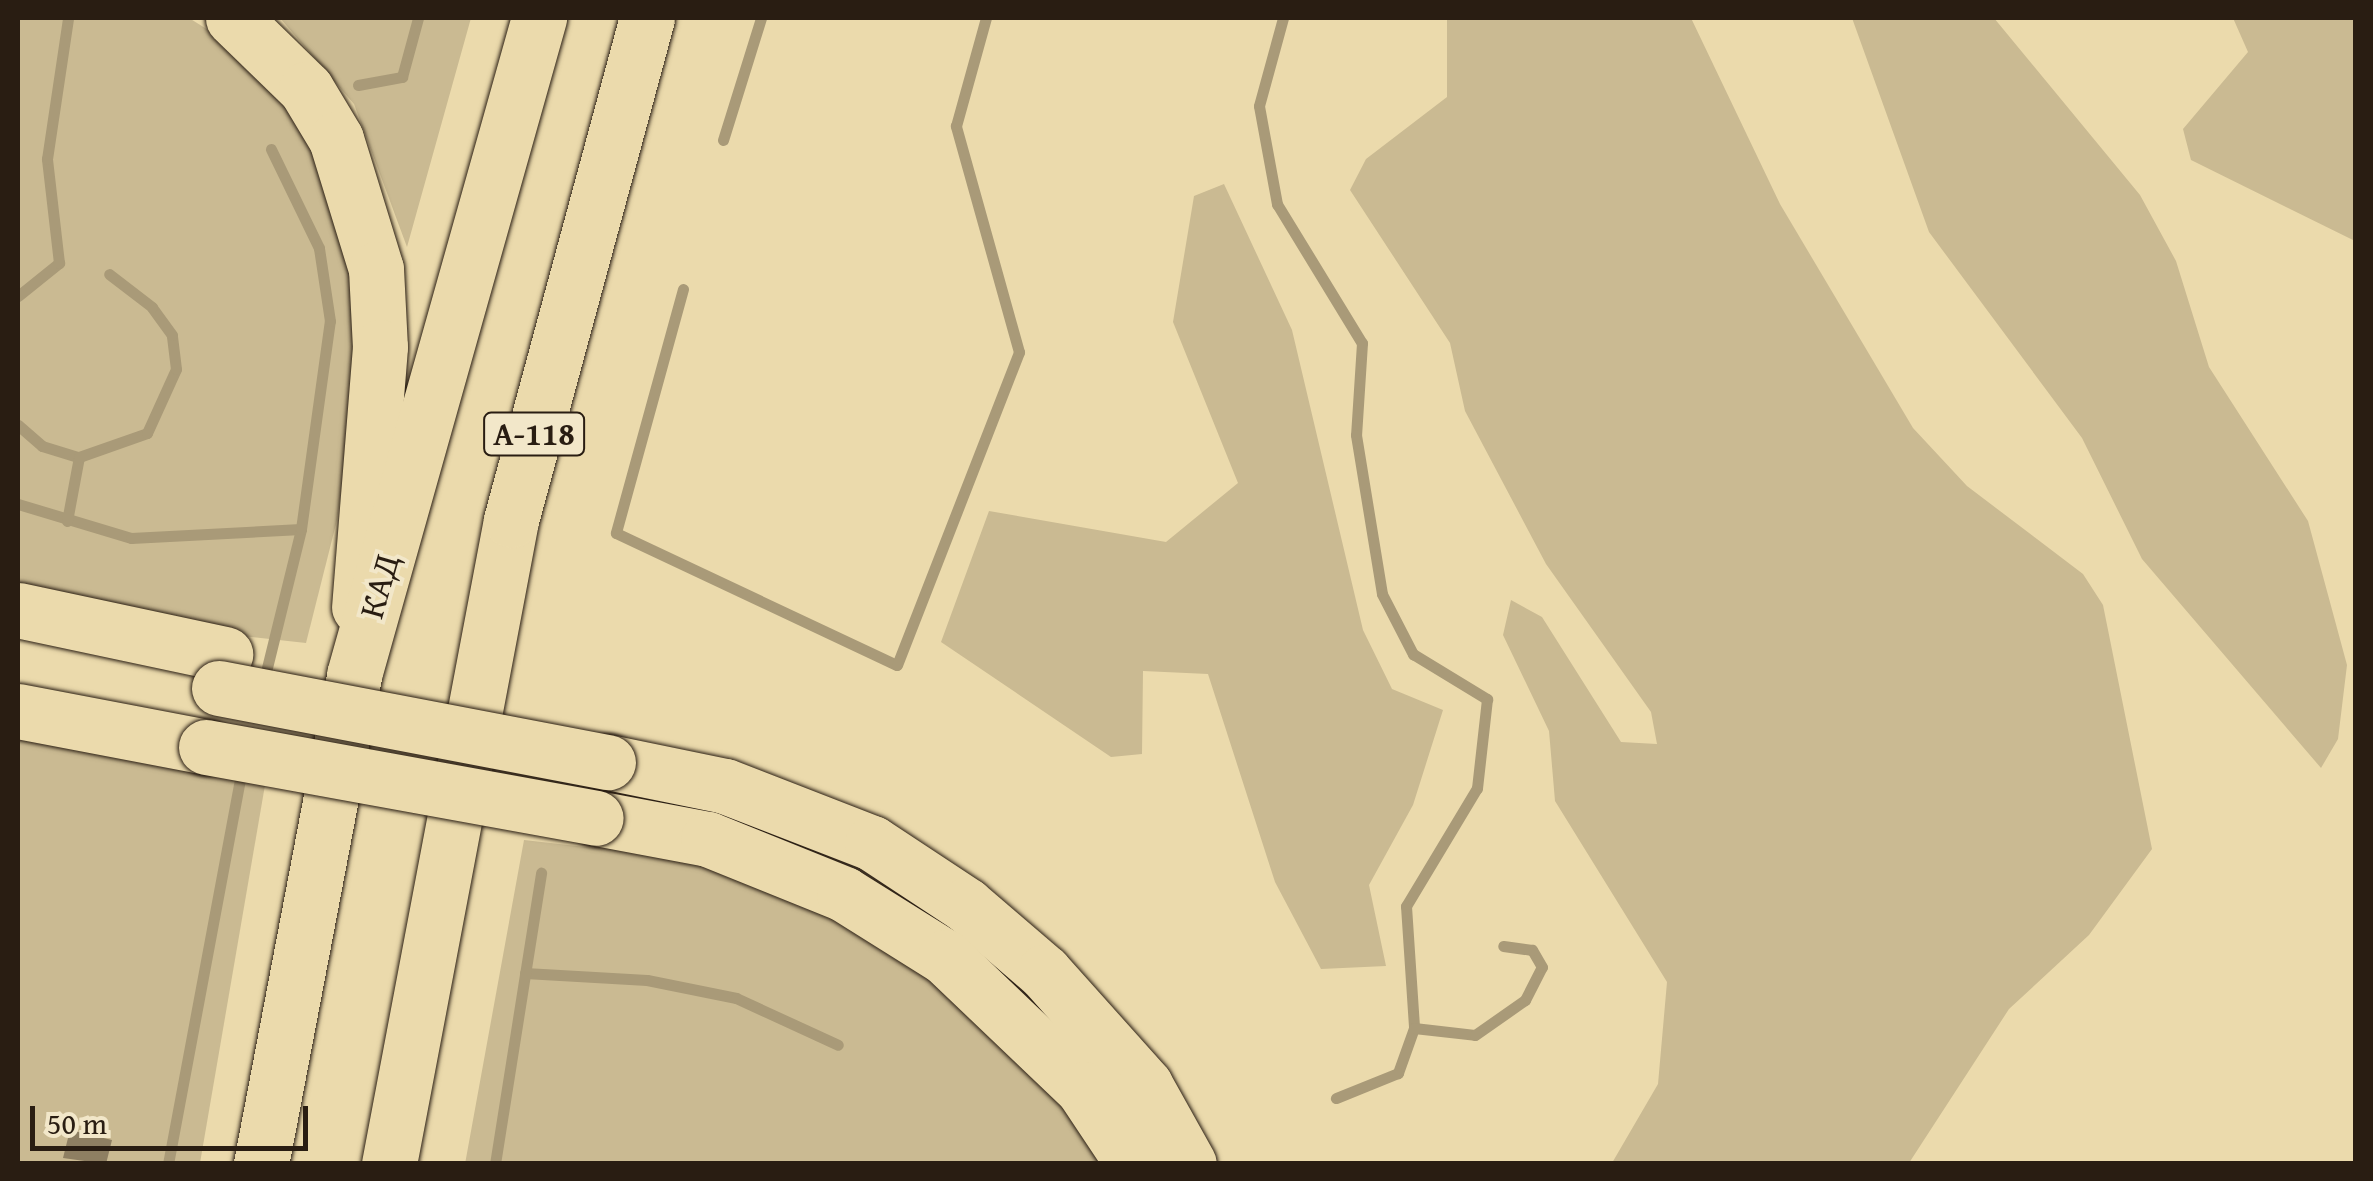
<!DOCTYPE html>
<html>
<head>
<meta charset="utf-8">
<style>
	body { margin:0 }
	#map { position:relative; width:2373px; height:1181px; overflow:hidden; background:#ebdaac; font-family:"Gentium Book Plus",serif }
	div>[style] { position:absolute }
	.green>* { inset:0; background:#caba92 }
	.stream>* { height:11px; margin:-5.5px; padding:0 5.5px; transform-origin:5.5px; border-radius:5.5px; background:#a99a78 }
	.building>* { inset:0; background:#8e7f62 }
	.roads { filter:drop-shadow(0 0 2px #291d12) drop-shadow(0 0 2px #291d12) }
	.primary>* { height:55px; margin:-27.5px; padding:0 27.5px; transform-origin:27.5px; border-radius:27.5px; background:#ebdaac }
	.highway>* { height:55px; margin:-27.5px; padding:0 27.5px; transform-origin:27.5px; border-radius:27.5px; background:#ebdaac }
	.bridges { filter:drop-shadow(0 0 2px #291d12) drop-shadow(0 0 2px #291d12) }
	.primary-bridge>* { height:55px; margin:-27.5px; padding:0 27.5px; transform-origin:27.5px; border-radius:27.5px; background:#ebdaac }
	span { translate:-50% -50%; white-space:nowrap; text-align:center; line-height:1.15; -webkit-text-stroke:8px #f2e7c9; paint-order:stroke }
	.shield-label span { padding:2px 8px; background:#f2e7c9; border:2px solid; border-radius:8px; -webkit-text-stroke-width:0 }
	.shield-label { font-size:32px; color:#291d12; font-weight:700 }
	.street-label { font-size:35px; color:#291d12 }
	.frame { position:absolute; inset:0; border:20px solid #291d12; pointer-events:none }
	.scale { position:absolute; left:30px; top:1106px; width:278px; height:45px; box-sizing:border-box; border:5px solid #291d12; border-top:0; padding-left:12px; font-size:30px; line-height:35px; white-space:nowrap; color:#291d12; -webkit-text-stroke:8px #f2e7c9; paint-order:stroke }
</style>
</head>
<body>
<div id="map">
	<div class="green">
		<div style="clip-path:polygon(18px 18px,189px 18px,237px 48px,300px 113px,353px 257px,362px 341px,337px 520px,306px 643px,122px 623px,18px 597px)"></div>
		<div style="clip-path:polygon(280px 18px,471px 18px,407px 247px,354px 104px)"></div>
		<div style="clip-path:polygon(1447px 18px,1691px 18px,1780px 204px,1913px 428px,1967px 486px,2083px 574px,2103px 605px,2152px 849px,2089px 935px,2009px 1009px,1909px 1163px,1612px 1163px,1658px 1084px,1667px 982px,1555px 801px,1549px 731px,1503px 635px,1511px 600px,1542px 617px,1621px 742px,1657px 744px,1651px 712px,1546px 564px,1465px 411px,1450px 343px,1350px 190px,1366px 159px,1447px 97px)"></div>
		<div style="clip-path:polygon(1852px 18px,1994px 18px,2140px 195px,2176px 261px,2209px 367px,2308px 521px,2347px 665px,2338px 739px,2321px 768px,2142px 559px,2082px 438px,1929px 232px)"></div>
		<div style="clip-path:polygon(2233px 18px,2355px 18px,2355px 241px,2191px 160px,2183px 129px,2248px 52px)"></div>
		<div style="clip-path:polygon(1224px 184px,1292px 330px,1363px 630px,1392px 689px,1443px 710px,1413px 805px,1369px 885px,1386px 966px,1321px 969px,1275px 882px,1208px 674px,1143px 671px,1142px 754px,1111px 757px,941px 642px,989px 511px,1166px 542px,1238px 483px,1173px 322px,1194px 196px)"></div>
		<div style="clip-path:polygon(18px 726px,265px 785px,200px 1163px,18px 1163px)"></div>
		<div style="clip-path:polygon(601px 829px,717px 860px,922px 964px,1008px 1035px,1110px 1164px,465px 1164px,524px 840px,594px 848px)"></div>
	</div>
	<div class="stream">
		<div style="left:1283px;top:18px;width:91px;rotate:105.3deg"></div>
		<div style="left:1259px;top:106px;width:100px;rotate:79.6deg"></div>
		<div style="left:1277px;top:204px;width:163px;rotate:58.6deg"></div>
		<div style="left:1362px;top:343px;width:92px;rotate:93.7deg"></div>
		<div style="left:1356px;top:435px;width:161px;rotate:80.7deg"></div>
		<div style="left:1382px;top:594px;width:68px;rotate:62.7deg"></div>
		<div style="left:1413px;top:654px;width:87px;rotate:31.3deg"></div>
		<div style="left:1487px;top:699px;width:90px;rotate:96.4deg"></div>
		<div style="left:1477px;top:788px;width:138px;rotate:121deg"></div>
		<div style="left:1406px;top:906px;width:122px;rotate:86.2deg"></div>
		<div style="left:1414px;top:1028px;width:48px;rotate:109.6deg"></div>
		<div style="left:1398px;top:1073px;width:67px;rotate:158deg"></div>
		<div style="left:358px;top:85px;width:45px;rotate:-10.3deg"></div>
		<div style="left:402px;top:77px;width:61px;rotate:-74.8deg"></div>
		<div style="left:723px;top:140px;width:128px;rotate:-72.7deg"></div>
		<div style="left:683px;top:289px;width:253px;rotate:105.4deg"></div>
		<div style="left:616px;top:533px;width:310px;rotate:25.2deg"></div>
		<div style="left:897px;top:665px;width:336px;rotate:-68.7deg"></div>
		<div style="left:1019px;top:352px;width:235px;rotate:-105.6deg"></div>
		<div style="left:956px;top:126px;width:112px;rotate:-74.5deg"></div>
		<div style="left:18px;top:296px;width:53px;rotate:-38.8deg"></div>
		<div style="left:59px;top:263px;width:105px;rotate:-96.6deg"></div>
		<div style="left:47px;top:159px;width:143px;rotate:-81.5deg"></div>
		<div style="left:18px;top:425px;width:32px;rotate:41deg"></div>
		<div style="left:42px;top:446px;width:39px;rotate:17deg"></div>
		<div style="left:18px;top:504px;width:118px;rotate:16.7deg"></div>
		<div style="left:131px;top:538px;width:170px;rotate:-3deg"></div>
		<div style="left:67px;top:521px;width:65px;rotate:-79.4deg"></div>
		<div style="left:79px;top:457px;width:72px;rotate:-19.4deg"></div>
		<div style="left:147px;top:433px;width:70px;rotate:-65.6deg"></div>
		<div style="left:176px;top:369px;width:34px;rotate:-97deg"></div>
		<div style="left:172px;top:335px;width:34px;rotate:-126deg"></div>
		<div style="left:152px;top:307px;width:54px;rotate:-142.5deg"></div>
		<div style="left:263px;top:684px;width:160px;rotate:-76.2deg"></div>
		<div style="left:301px;top:529px;width:210px;rotate:-82.1deg"></div>
		<div style="left:330px;top:321px;width:74px;rotate:-98.6deg"></div>
		<div style="left:319px;top:248px;width:110px;rotate:-115.9deg"></div>
		<div style="left:525px;top:973px;width:122px;rotate:3.3deg"></div>
		<div style="left:647px;top:980px;width:91px;rotate:11.4deg"></div>
		<div style="left:736px;top:998px;width:112px;rotate:24.7deg"></div>
		<div style="left:1414px;top:1028px;width:61px;rotate:6.5deg"></div>
		<div style="left:1475px;top:1035px;width:61px;rotate:-35deg"></div>
		<div style="left:1525px;top:1000px;width:37px;rotate:-63deg"></div>
		<div style="left:1542px;top:967px;width:20px;rotate:-120deg"></div>
		<div style="left:1532px;top:950px;width:29px;rotate:-172deg"></div>
		<div style="left:168px;top:1164px;width:401px;rotate:-79.4deg"></div>
		<div style="left:495px;top:1164px;width:295px;rotate:-81deg"></div>
	</div>
	<div class="building">
		<div style="clip-path:polygon(70px 1130px,112px 1140px,106px 1164px,63px 1158px)"></div>
	</div>
	<div class="roads">
		<div class="primary">
			<div style="left:233px;top:18px;width:102px;rotate:44.2deg"></div>
			<div style="left:306px;top:89px;width:58px;rotate:59deg"></div>
			<div style="left:336px;top:139px;width:136px;rotate:72.9deg"></div>
			<div style="left:376px;top:269px;width:78px;rotate:87.1deg"></div>
			<div style="left:380px;top:347px;width:261px;rotate:94.6deg"></div>
			<div style="left:18px;top:610px;width:212px;rotate:12deg"></div>
			<div style="left:18px;top:711px;width:191px;rotate:10.8deg"></div>
			<div style="left:608px;top:762px;width:119px;rotate:11.6deg"></div>
			<div style="left:725px;top:786px;width:158px;rotate:21.2deg"></div>
			<div style="left:872px;top:843px;width:113px;rotate:33.4deg"></div>
			<div style="left:966px;top:905px;width:103px;rotate:40.7deg"></div>
			<div style="left:1044px;top:972px;width:152px;rotate:48.2deg"></div>
			<div style="left:1145px;top:1085px;width:90px;rotate:60.9deg"></div>
			<div style="left:596px;top:818px;width:114px;rotate:10.6deg"></div>
			<div style="left:708px;top:839px;width:147px;rotate:22deg"></div>
			<div style="left:844px;top:894px;width:119px;rotate:32deg"></div>
			<div style="left:945px;top:957px;width:191px;rotate:43.7deg"></div>
			<div style="left:1083px;top:1089px;width:90px;rotate:56.3deg"></div>
		</div>
		<div class="highway">
			<div style="left:261px;top:1164px;width:498px;rotate:-79.2deg"></div>
			<div style="left:354px;top:675px;width:683px;rotate:-74.27deg"></div>
			<div style="left:389px;top:1164px;width:655px;rotate:-79.27deg"></div>
			<div style="left:511px;top:520px;width:520px;rotate:-74.84deg"></div>
		</div>
	</div>
	<div class="bridges">
		<div class="primary-bridge">
			<div style="left:219px;top:688px;width:396px;rotate:10.8deg"></div>
			<div style="left:206px;top:747px;width:396px;rotate:10.3deg"></div>
		</div>
	</div>
	<div class="shield-label">
		<span style="left:534px;top:434px">А-118</span>
	</div>
	<div class="street-label">
		<span style="left:379px;top:586px;rotate:-74deg">КАД</span>
	</div>
	<div class="frame"></div>
	<div class="scale">50 m</div>
</div>
</body>
</html>
